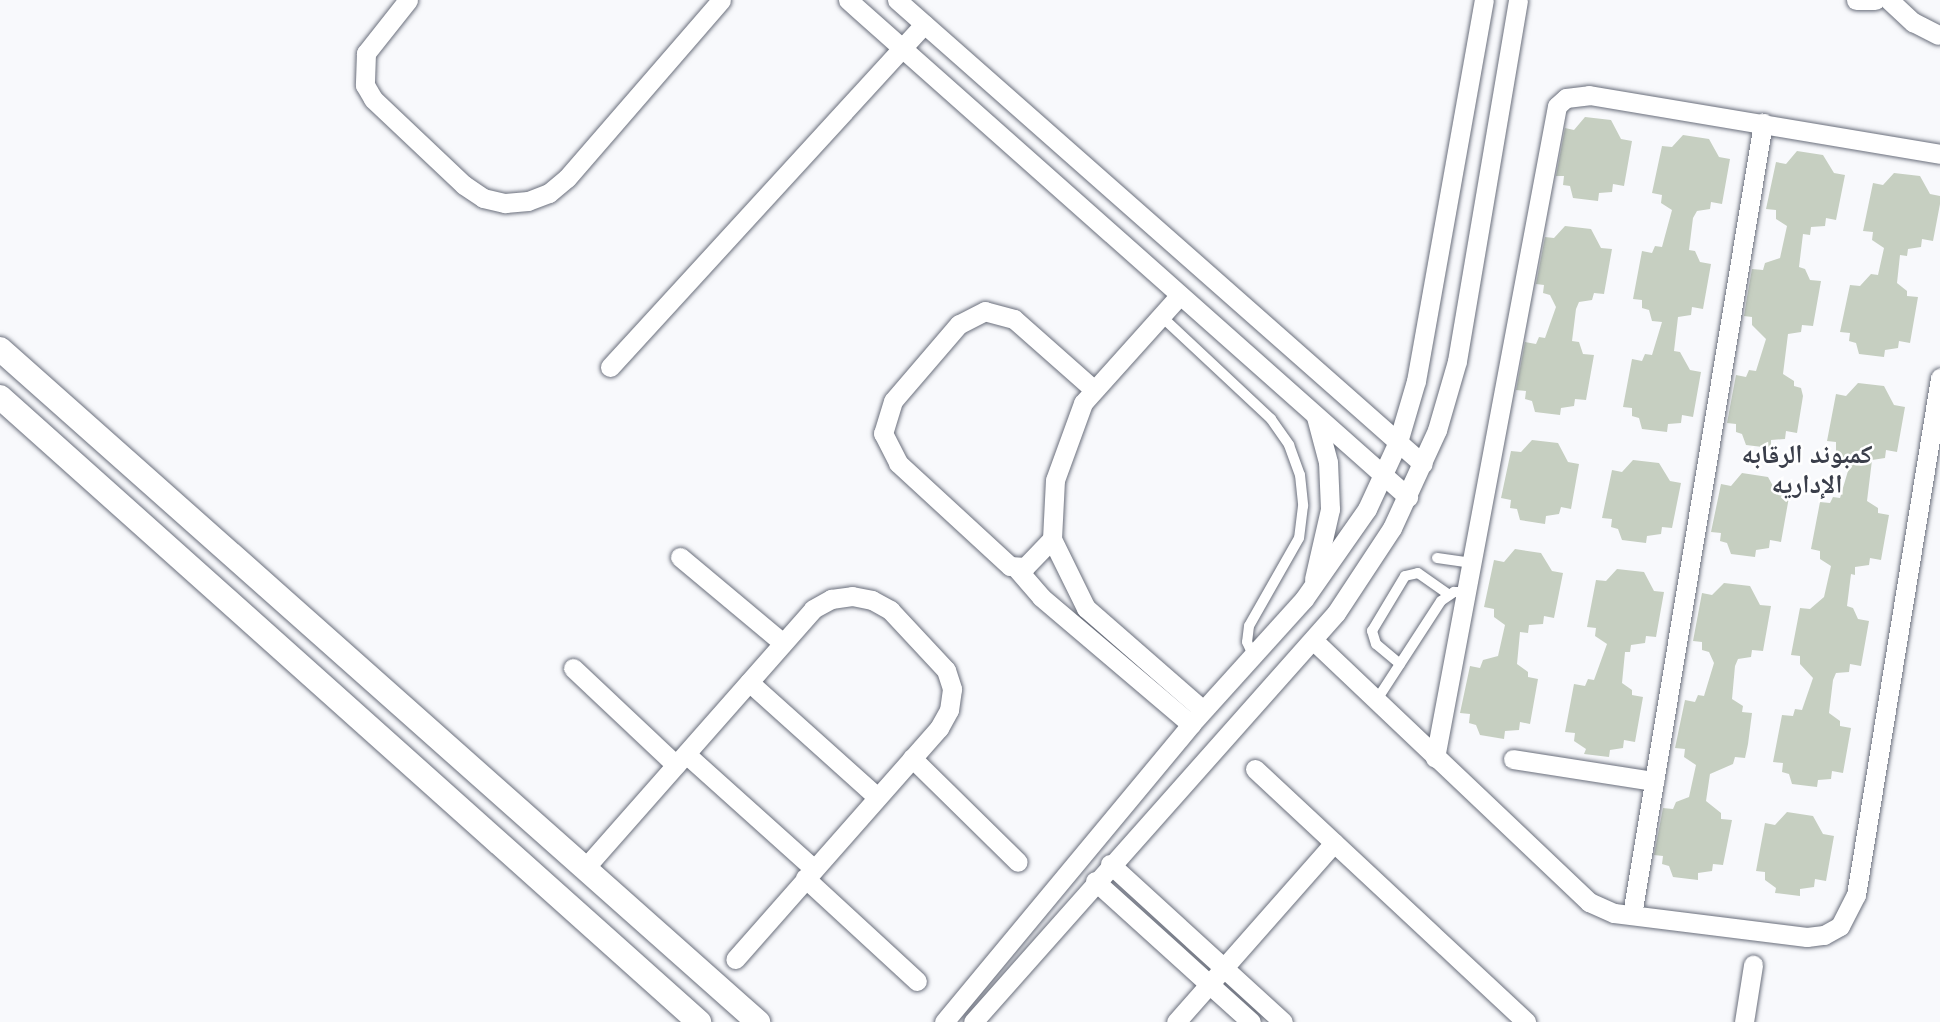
<!DOCTYPE html>
<html>
<head>
<meta charset="utf-8">
<style>
	body { margin:0 }
	#map { position:relative; width:1940px; height:1022px; overflow:hidden; background:#f8f9fc; font-family:Montserrat,"Noto Naskh Arabic",sans-serif }
	div>[style] { position:absolute }
	.building>* { inset:0; background:#c6cfc1 }
	.roads { filter:drop-shadow(0 0 2px #6a6f7c) drop-shadow(0 0 2px #6a6f7c) }
	.service>* { height:10px; margin:-5px; padding:0 5px; transform-origin:5px; border-radius:5px; background:#fff }
	.minor>* { height:19px; margin:-9.5px; padding:0 9.5px; transform-origin:9.5px; border-radius:9.5px; background:#fff }
	.tertiary>* { height:24px; margin:-12px; padding:0 12px; transform-origin:12px; border-radius:12px; background:#fff }
	span { translate:-50% -50%; white-space:nowrap; text-align:center; line-height:1.15; -webkit-text-stroke:5px #fff; paint-order:stroke }
	.neighbourhood-label { font-size:26px; color:#3a3e4a; font-weight:700 }
</style>
</head>
<body>
<div id="map">
	<div class="building">
		<div style="clip-path:polygon(1585px 117px,1611px 120px,1621px 139px,1632px 141px,1624px 186px,1613px 184px,1612px 192px,1599px 193px,1598px 201px,1573px 198px,1570px 186px,1563px 185px,1564px 176px,1556px 176px,1565px 128px,1574px 130px)"></div>
		<div style="clip-path:polygon(1683px 135px,1709px 139px,1719px 157px,1730px 159px,1722px 204px,1711px 202px,1710px 209px,1697px 211px,1693px 218px,1689px 250px,1695px 251px,1700px 262px,1711px 264px,1703px 309px,1692px 307px,1691px 315px,1678px 317px,1674px 351px,1680px 352px,1690px 370px,1701px 372px,1693px 417px,1682px 415px,1681px 423px,1668px 424px,1667px 432px,1642px 429px,1639px 418px,1632px 416px,1632px 408px,1623px 407px,1632px 359px,1642px 361px,1645px 354px,1652px 355px,1662px 322px,1652px 321px,1649px 310px,1642px 308px,1642px 300px,1633px 299px,1642px 251px,1652px 253px,1655px 246px,1662px 247px,1672px 210px,1661px 203px,1662px 195px,1652px 193px,1662px 146px,1672px 147px)"></div>
		<div style="clip-path:polygon(1797px 151px,1823px 155px,1834px 173px,1845px 175px,1836px 220px,1826px 218px,1825px 226px,1811px 227px,1810px 235px,1803px 234px,1799px 267px,1805px 269px,1810px 280px,1821px 281px,1813px 326px,1802px 325px,1801px 332px,1788px 334px,1783px 374px,1794px 381px,1794px 386px,1801px 388px,1803px 396px,1797px 433px,1786px 431px,1785px 439px,1771px 440px,1771px 448px,1746px 445px,1742px 434px,1736px 432px,1736px 424px,1727px 423px,1736px 375px,1746px 377px,1749px 370px,1756px 371px,1766px 339px,1752px 325px,1752px 317px,1744px 316px,1747px 297px,1752px 269px,1763px 270px,1765px 263px,1780px 258px,1787px 226px,1776px 219px,1776px 210px,1766px 209px,1776px 162px,1786px 164px)"></div>
		<div style="clip-path:polygon(1894px 173px,1920px 176px,1930px 194px,1940px 196px,1940px 204px,1933px 241px,1922px 239px,1921px 247px,1908px 249px,1907px 256px,1900px 255px,1897px 283px,1907px 291px,1907px 296px,1918px 297px,1910px 343px,1899px 341px,1898px 348px,1885px 350px,1884px 357px,1859px 354px,1856px 343px,1849px 341px,1850px 333px,1840px 332px,1850px 285px,1860px 286px,1871px 274px,1878px 275px,1884px 248px,1872px 240px,1873px 232px,1863px 231px,1873px 183px,1883px 185px)"></div>
		<div style="clip-path:polygon(1565px 226px,1591px 229px,1601px 248px,1612px 249px,1604px 294px,1594px 293px,1592px 300px,1579px 302px,1576px 309px,1572px 341px,1579px 342px,1583px 354px,1594px 355px,1586px 400px,1575px 399px,1574px 406px,1561px 408px,1560px 415px,1535px 412px,1532px 401px,1525px 399px,1526px 391px,1516px 390px,1525px 342px,1536px 344px,1539px 337px,1545px 338px,1556px 307px,1550px 295px,1543px 293px,1544px 285px,1536px 284px,1545px 237px,1554px 238px)"></div>
		<div style="clip-path:polygon(1858px 383px,1884px 386px,1894px 405px,1905px 407px,1897px 452px,1886px 450px,1885px 458px,1872px 460px,1867px 501px,1878px 508px,1878px 513px,1889px 515px,1881px 560px,1870px 558px,1869px 565px,1855px 567px,1855px 575px,1851px 574px,1847px 606px,1853px 608px,1858px 619px,1869px 621px,1861px 666px,1850px 664px,1849px 672px,1836px 673px,1833px 680px,1829px 713px,1840px 721px,1840px 726px,1851px 728px,1843px 773px,1832px 771px,1831px 779px,1818px 780px,1817px 787px,1792px 784px,1789px 774px,1782px 772px,1783px 763px,1773px 762px,1782px 715px,1793px 716px,1795px 709px,1802px 710px,1813px 678px,1800px 664px,1800px 656px,1791px 655px,1800px 608px,1810px 609px,1824px 597px,1831px 566px,1820px 559px,1820px 551px,1811px 549px,1820px 502px,1830px 503px,1833px 497px,1840px 498px,1850px 464px,1836px 451px,1836px 442px,1827px 441px,1836px 394px,1846px 396px)"></div>
		<div style="clip-path:polygon(1532px 440px,1558px 443px,1568px 462px,1579px 464px,1571px 509px,1561px 507px,1559px 514px,1546px 516px,1545px 524px,1520px 520px,1517px 509px,1510px 508px,1511px 500px,1501px 498px,1511px 451px,1521px 452px)"></div>
		<div style="clip-path:polygon(1633px 460px,1659px 463px,1670px 481px,1681px 483px,1672px 528px,1662px 527px,1661px 534px,1647px 536px,1646px 543px,1622px 540px,1618px 529px,1611px 527px,1612px 519px,1602px 518px,1612px 470px,1622px 472px)"></div>
		<div style="clip-path:polygon(1742px 473px,1768px 477px,1778px 495px,1789px 497px,1781px 542px,1770px 540px,1769px 548px,1756px 550px,1755px 557px,1731px 554px,1727px 543px,1720px 541px,1721px 533px,1711px 532px,1721px 484px,1731px 486px)"></div>
		<div style="clip-path:polygon(1515px 549px,1541px 553px,1552px 571px,1563px 573px,1554px 618px,1544px 616px,1543px 624px,1529px 625px,1528px 633px,1520px 632px,1517px 664px,1528px 672px,1528px 677px,1538px 679px,1530px 724px,1520px 722px,1519px 730px,1505px 731px,1504px 739px,1480px 735px,1476px 725px,1469px 723px,1470px 714px,1460px 713px,1470px 666px,1480px 668px,1483px 660px,1498px 656px,1505px 625px,1494px 617px,1494px 609px,1484px 607px,1494px 560px,1504px 562px)"></div>
		<div style="clip-path:polygon(1617px 569px,1644px 572px,1654px 591px,1664px 592px,1656px 637px,1646px 636px,1645px 643px,1631px 645px,1630px 652px,1625px 652px,1622px 683px,1632px 690px,1632px 695px,1643px 697px,1635px 742px,1624px 740px,1623px 748px,1610px 750px,1609px 757px,1584px 754px,1586px 749px,1574px 741px,1575px 733px,1565px 732px,1574px 684px,1585px 686px,1588px 679px,1594px 680px,1607px 644px,1595px 636px,1596px 628px,1587px 627px,1596px 580px,1606px 581px)"></div>
		<div style="clip-path:polygon(1724px 583px,1750px 586px,1760px 605px,1771px 606px,1763px 651px,1752px 650px,1751px 657px,1738px 659px,1735px 666px,1732px 699px,1743px 706px,1742px 712px,1752px 713px,1748px 744px,1745px 758px,1735px 757px,1733px 764px,1710px 774px,1706px 801px,1721px 813px,1721px 819px,1732px 820px,1723px 865px,1713px 864px,1712px 871px,1698px 873px,1698px 880px,1673px 877px,1669px 866px,1662px 864px,1663px 856px,1654px 855px,1658px 834px,1663px 808px,1673px 809px,1676px 802px,1689px 797px,1696px 765px,1684px 757px,1685px 749px,1675px 748px,1685px 700px,1695px 702px,1698px 695px,1704px 696px,1714px 663px,1709px 652px,1702px 650px,1702px 642px,1693px 641px,1702px 593px,1712px 595px)"></div>
		<div style="clip-path:polygon(1787px 812px,1813px 816px,1823px 834px,1834px 836px,1826px 881px,1815px 879px,1814px 887px,1800px 889px,1800px 896px,1775px 893px,1776px 888px,1765px 880px,1765px 872px,1756px 871px,1765px 823px,1775px 825px)"></div>
	</div>
	<div class="roads">
		<div class="service">
			<div style="left:1161px;top:316px;width:151px;rotate:43.1deg"></div>
			<div style="left:1271px;top:419px;width:32px;rotate:55deg"></div>
			<div style="left:1289px;top:445px;width:32px;rotate:70deg"></div>
			<div style="left:1300px;top:475px;width:31px;rotate:84deg"></div>
			<div style="left:1303px;top:506px;width:32px;rotate:97deg"></div>
			<div style="left:1299px;top:538px;width:101px;rotate:119.6deg"></div>
			<div style="left:1249px;top:626px;width:16px;rotate:97deg"></div>
			<div style="left:1247px;top:642px;width:14px;rotate:65deg"></div>
			<div style="left:1437px;top:558px;width:34px;rotate:8deg"></div>
			<div style="left:1400px;top:664px;width:31px;rotate:-140deg"></div>
			<div style="left:1376px;top:644px;width:14px;rotate:-107deg"></div>
			<div style="left:1372px;top:631px;width:64px;rotate:-59deg"></div>
			<div style="left:1405px;top:576px;width:13px;rotate:-13deg"></div>
			<div style="left:1418px;top:573px;width:37px;rotate:35deg"></div>
			<div style="left:1376px;top:701px;width:119px;rotate:-57deg"></div>
			<div style="left:1441px;top:601px;width:16px;rotate:-35deg"></div>
			<div style="left:1454px;top:592px;width:11px"></div>
		</div>
		<div class="minor">
			<div style="left:408px;top:0;width:68px;rotate:128.4deg"></div>
			<div style="left:366px;top:53px;width:32px;rotate:92deg"></div>
			<div style="left:365px;top:85px;width:16px;rotate:60deg"></div>
			<div style="left:373px;top:99px;width:125px;rotate:43.4deg"></div>
			<div style="left:464px;top:185px;width:23px;rotate:34deg"></div>
			<div style="left:483px;top:198px;width:23px;rotate:13deg"></div>
			<div style="left:505px;top:203px;width:23px;rotate:-5deg"></div>
			<div style="left:528px;top:201px;width:22px;rotate:-21deg"></div>
			<div style="left:549px;top:193px;width:23px;rotate:-40deg"></div>
			<div style="left:567px;top:178px;width:235px;rotate:-49.1deg"></div>
			<div style="left:848px;top:0;width:749px;rotate:41.59deg"></div>
			<div style="left:897px;top:0;width:701px;rotate:41.42deg"></div>
			<div style="left:1856px;top:0;width:19px"></div>
			<div style="left:1889px;top:0;width:33px;rotate:43deg"></div>
			<div style="left:1913px;top:22px;width:28px;rotate:27deg"></div>
			<div style="left:610px;top:367px;width:465px;rotate:-47.5deg"></div>
			<div style="left:1092px;top:388px;width:104px;rotate:-138.5deg"></div>
			<div style="left:1014px;top:319px;width:30px;rotate:-165deg"></div>
			<div style="left:985px;top:311px;width:29px;rotate:153deg"></div>
			<div style="left:959px;top:324px;width:101px;rotate:130.6deg"></div>
			<div style="left:893px;top:401px;width:34px;rotate:107deg"></div>
			<div style="left:883px;top:433px;width:34px;rotate:63deg"></div>
			<div style="left:898px;top:463px;width:152px;rotate:42.6deg"></div>
			<div style="left:1010px;top:566px;width:15px;rotate:4deg"></div>
			<div style="left:1025px;top:567px;width:39px;rotate:-46deg"></div>
			<div style="left:1052px;top:539px;width:59px;rotate:-87.1deg"></div>
			<div style="left:1055px;top:480px;width:82px;rotate:-70deg"></div>
			<div style="left:1083px;top:403px;width:145px;rotate:-48.1deg"></div>
			<div style="left:1052px;top:539px;width:77px;rotate:63.8deg"></div>
			<div style="left:1086px;top:608px;width:155px;rotate:41.1deg"></div>
			<div style="left:680px;top:557px;width:134px;rotate:39.9deg"></div>
			<div style="left:1017px;top:569px;width:37px;rotate:49deg"></div>
			<div style="left:1041px;top:597px;width:197px;rotate:40.3deg"></div>
			<div style="left:1314px;top:579px;width:72px;rotate:-77.1deg"></div>
			<div style="left:1330px;top:509px;width:47px;rotate:-92.4deg"></div>
			<div style="left:1328px;top:462px;width:47px;rotate:-104.9deg"></div>
			<div style="left:1313px;top:640px;width:381px;rotate:43.5deg"></div>
			<div style="left:1589px;top:902px;width:27px;rotate:24deg"></div>
			<div style="left:1614px;top:913px;width:194px;rotate:7.1deg"></div>
			<div style="left:1807px;top:937px;width:17px;rotate:-7deg"></div>
			<div style="left:1824px;top:935px;width:18px;rotate:-29deg"></div>
			<div style="left:1840px;top:926px;width:35px;rotate:-63deg"></div>
			<div style="left:1856px;top:895px;width:524px;rotate:-80.77deg"></div>
			<div style="left:573px;top:668px;width:141px;rotate:43.3deg"></div>
			<div style="left:749px;top:682px;width:172px;rotate:41.9deg"></div>
			<div style="left:686px;top:754px;width:171px;rotate:41.9deg"></div>
			<div style="left:912px;top:758px;width:148px;rotate:44.5deg"></div>
			<div style="left:1435px;top:758px;width:663px;rotate:-79.4deg"></div>
			<div style="left:1557px;top:106px;width:12px;rotate:-42deg"></div>
			<div style="left:1566px;top:98px;width:23px;rotate:-7deg"></div>
			<div style="left:1589px;top:95px;width:356px;rotate:9.5deg"></div>
			<div style="left:1513px;top:759px;width:143px;rotate:8.9deg"></div>
			<div style="left:1255px;top:769px;width:371px;rotate:43deg"></div>
			<div style="left:1110px;top:864px;width:234px;rotate:42.4deg"></div>
			<div style="left:585px;top:868px;width:345px;rotate:-48.6deg"></div>
			<div style="left:813px;top:609px;width:21px;rotate:-29deg"></div>
			<div style="left:831px;top:599px;width:21px;rotate:-8deg"></div>
			<div style="left:852px;top:596px;width:20px;rotate:11deg"></div>
			<div style="left:872px;top:600px;width:21px;rotate:29deg"></div>
			<div style="left:890px;top:610px;width:82px;rotate:47deg"></div>
			<div style="left:946px;top:670px;width:20px;rotate:72deg"></div>
			<div style="left:952px;top:689px;width:21px;rotate:98deg"></div>
			<div style="left:949px;top:710px;width:21px;rotate:119deg"></div>
			<div style="left:939px;top:728px;width:308px;rotate:131.4deg"></div>
			<div style="left:805px;top:878px;width:152px;rotate:42.6deg"></div>
			<div style="left:1095px;top:881px;width:210px;rotate:42.1deg"></div>
			<div style="left:1632px;top:915px;width:803px;rotate:-80.61deg"></div>
			<div style="left:944px;top:1022px;width:387px;rotate:-50.3deg"></div>
			<div style="left:1191px;top:724px;width:169px;rotate:-47.9deg"></div>
			<div style="left:1304px;top:599px;width:110px;rotate:-55deg"></div>
			<div style="left:1367px;top:509px;width:74px;rotate:-65.2deg"></div>
			<div style="left:1398px;top:442px;width:64px;rotate:-73.6deg"></div>
			<div style="left:1416px;top:381px;width:387px;rotate:-79.9deg"></div>
			<div style="left:973px;top:1022px;width:547px;rotate:-48.41deg"></div>
			<div style="left:1336px;top:613px;width:102px;rotate:-56.6deg"></div>
			<div style="left:1392px;top:528px;width:108px;rotate:-65.3deg"></div>
			<div style="left:1437px;top:430px;width:72px;rotate:-73.8deg"></div>
			<div style="left:1457px;top:361px;width:366px;rotate:-80.4deg"></div>
			<div style="left:1176px;top:1022px;width:239px;rotate:-48.6deg"></div>
			<div style="left:1744px;top:1022px;width:58px;rotate:-81deg"></div>
		</div>
		<div class="tertiary">
			<div style="left:0;top:349px;width:1014px;rotate:41.6deg"></div>
			<div style="left:0;top:397px;width:938px;rotate:41.8deg"></div>
		</div>
	</div>
	<div class="neighbourhood-label">
		<span style="left:1807px;top:470px">كمبوند الرقابه<br>الإداريه</span>
	</div>
</div>
</body>
</html>
